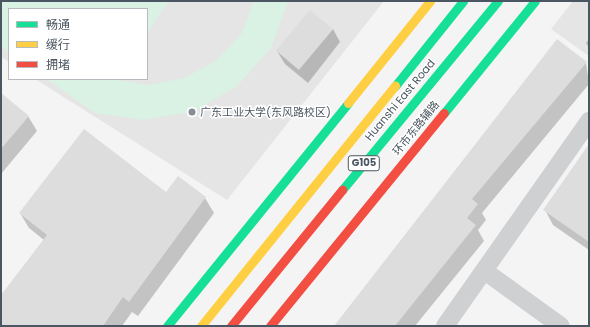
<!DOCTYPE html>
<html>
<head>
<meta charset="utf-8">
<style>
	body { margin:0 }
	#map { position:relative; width:590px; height:327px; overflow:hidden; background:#f4f4f4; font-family:Poppins,"Noto Sans SC",sans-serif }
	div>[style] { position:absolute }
	.education>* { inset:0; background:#e6e5e6 }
	.green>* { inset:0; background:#d9f2e3 }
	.shadow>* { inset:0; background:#0003 }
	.building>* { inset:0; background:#ddddde; transform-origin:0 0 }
	.street>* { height:18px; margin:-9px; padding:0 9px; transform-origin:9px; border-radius:9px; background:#ced0d2 }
	.fast>* { height:9px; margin:-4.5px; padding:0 4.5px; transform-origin:4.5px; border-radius:4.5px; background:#16e098 }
	.slow>* { height:9px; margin:-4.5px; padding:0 4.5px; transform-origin:4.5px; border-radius:4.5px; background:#ffcf43 }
	.jam>* { height:9px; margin:-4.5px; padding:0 4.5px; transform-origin:4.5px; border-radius:4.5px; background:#f24e42 }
	.dots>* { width:11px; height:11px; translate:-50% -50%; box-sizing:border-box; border:2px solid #fff; border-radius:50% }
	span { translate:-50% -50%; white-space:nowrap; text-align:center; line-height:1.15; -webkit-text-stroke:3px #fff; paint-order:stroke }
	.shield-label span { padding:1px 3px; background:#fff; border:1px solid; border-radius:3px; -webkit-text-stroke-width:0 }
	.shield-label { font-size:10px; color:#4a5661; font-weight:700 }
	.street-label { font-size:11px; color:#4a5661 }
	.poi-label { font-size:11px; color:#4a5661 }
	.left { translate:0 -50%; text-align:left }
	.frame { position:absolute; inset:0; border:2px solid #4a5661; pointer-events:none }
	.legend { position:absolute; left:8px; top:8px; width:140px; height:72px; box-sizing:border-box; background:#fff; border:1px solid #b7bbc0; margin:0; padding:5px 7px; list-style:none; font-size:12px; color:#4a5661 }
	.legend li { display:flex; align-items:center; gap:8px; height:20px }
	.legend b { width:20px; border:1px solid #b7bbc0 }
</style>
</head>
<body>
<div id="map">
	<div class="education">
		<div style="clip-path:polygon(1px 1px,384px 1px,227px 200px,35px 79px,147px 79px,147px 9px,9px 9px,9px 62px,1px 57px)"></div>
		<div style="clip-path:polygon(573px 1px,589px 1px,589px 56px,551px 29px)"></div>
	</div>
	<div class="green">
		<div style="clip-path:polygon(1px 1px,169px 1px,147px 32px,147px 9px,9px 9px,9px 52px,1px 46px)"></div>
		<div style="clip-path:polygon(254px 1px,288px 1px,271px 48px,237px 86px,194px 111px,144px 120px,95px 113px,47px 79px,113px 79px,149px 85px,185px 78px,217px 60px,242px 33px)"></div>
	</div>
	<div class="shadow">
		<div style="clip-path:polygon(333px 29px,340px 42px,308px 83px,285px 64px,277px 51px)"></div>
		<div style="clip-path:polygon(589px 39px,589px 48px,586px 43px)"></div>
		<div style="clip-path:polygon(586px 62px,589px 84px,482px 213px,486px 220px,478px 230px,484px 241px,415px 326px,336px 326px)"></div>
		<div style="clip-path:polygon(1px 94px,28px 116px,37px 131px,1px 174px)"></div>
		<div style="clip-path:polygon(589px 146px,589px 250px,553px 225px,545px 210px)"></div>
		<div style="clip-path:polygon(178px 178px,205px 198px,214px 213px,138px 316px,132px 312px,122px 326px,1px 326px,1px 297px,44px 240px,29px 228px,20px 213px,166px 194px)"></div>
	</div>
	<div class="building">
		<div style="left:310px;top:10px;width:30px;height:53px;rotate:40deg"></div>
		<div style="clip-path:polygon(557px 39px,587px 62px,472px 199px,478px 204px,467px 218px,476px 225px,395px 326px,334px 326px)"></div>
		<div style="clip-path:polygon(1px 93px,29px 116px,1px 149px)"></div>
		<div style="clip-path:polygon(84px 129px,166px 192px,178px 176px,206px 197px,129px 302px,123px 297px,103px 326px,1px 326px,1px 295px,47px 235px,19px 213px)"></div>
		<div style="clip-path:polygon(589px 144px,589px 242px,543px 210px)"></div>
	</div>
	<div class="street">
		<div style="left:486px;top:272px;width:92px;rotate:35.8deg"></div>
		<div style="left:445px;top:326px;width:251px;rotate:-54.9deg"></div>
	</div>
	<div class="fast">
		<div style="left:395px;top:86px;width:109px;rotate:-51.3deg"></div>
		<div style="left:444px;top:113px;width:144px;rotate:-50.9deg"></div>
		<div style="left:342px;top:190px;width:245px;rotate:-50.5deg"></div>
		<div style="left:167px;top:326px;width:287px;rotate:-50.9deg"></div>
	</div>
	<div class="slow">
		<div style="left:348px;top:103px;width:131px;rotate:-51.2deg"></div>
		<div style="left:201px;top:326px;width:309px;rotate:-51.1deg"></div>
	</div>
	<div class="jam">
		<div style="left:231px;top:326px;width:176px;rotate:-50.8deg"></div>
		<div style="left:270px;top:326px;width:275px;rotate:-50.8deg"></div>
	</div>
	<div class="dots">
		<div style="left:192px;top:112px;background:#868d94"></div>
	</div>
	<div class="shield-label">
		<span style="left:364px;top:163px">G105</span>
	</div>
	<div class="street-label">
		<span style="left:400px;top:100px;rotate:-50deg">Huanshi East Road</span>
		<span style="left:416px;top:128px;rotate:-51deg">环市东路辅路</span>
	</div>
	<div class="poi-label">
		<span class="left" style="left:200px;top:112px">广东工业大学(东风路校区)</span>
	</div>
	<div class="frame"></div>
	<ul class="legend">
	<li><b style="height:5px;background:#16e098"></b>畅通</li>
	<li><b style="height:5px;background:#ffcf43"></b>缓行</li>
	<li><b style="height:5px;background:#f24e42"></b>拥堵</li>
	</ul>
</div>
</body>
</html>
